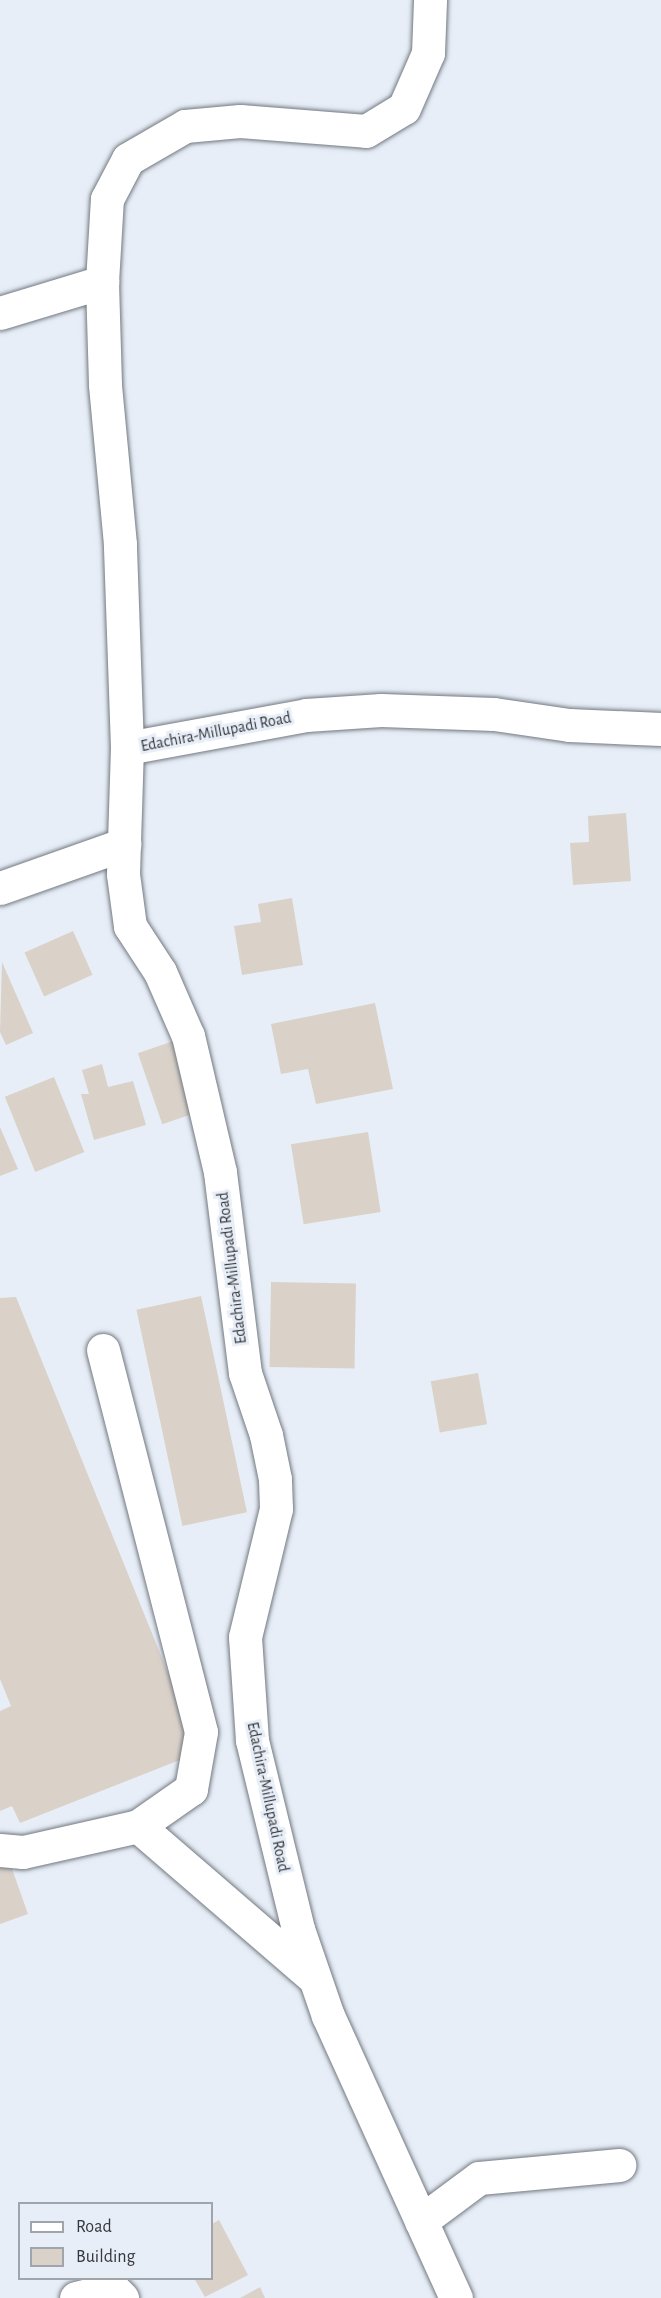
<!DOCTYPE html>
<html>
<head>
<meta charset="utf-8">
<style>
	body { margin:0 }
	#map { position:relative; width:661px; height:2298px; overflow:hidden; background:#e7eef7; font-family:"Alegreya Sans",sans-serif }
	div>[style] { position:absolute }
	.building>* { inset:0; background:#dad2c9; transform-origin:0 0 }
	.roads { filter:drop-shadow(0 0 2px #737981) drop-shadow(0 0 2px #737981) }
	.minor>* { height:33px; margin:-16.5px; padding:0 16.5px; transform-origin:16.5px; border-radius:16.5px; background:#fff }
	span { translate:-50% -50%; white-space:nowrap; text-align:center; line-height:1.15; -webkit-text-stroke:6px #e7eef7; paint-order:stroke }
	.street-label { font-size:16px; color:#36383c }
	.legend { position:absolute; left:18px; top:2202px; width:195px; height:78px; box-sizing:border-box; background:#e7eef7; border:2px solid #a0a5ac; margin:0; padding:8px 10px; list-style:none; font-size:18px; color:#36383c }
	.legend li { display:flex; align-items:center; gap:12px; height:30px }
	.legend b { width:30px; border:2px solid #a0a5ac }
</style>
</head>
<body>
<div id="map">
	<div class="building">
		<div style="clip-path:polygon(626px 813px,631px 881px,573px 885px,570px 843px,589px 842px,588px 816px)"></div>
		<div style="clip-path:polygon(292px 898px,303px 965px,242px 975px,234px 926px,261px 922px,258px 904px)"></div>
		<div style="left:73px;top:931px;width:48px;height:53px;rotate:66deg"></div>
		<div style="clip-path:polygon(2px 962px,33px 1033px,6px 1045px,0 1032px)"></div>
		<div style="clip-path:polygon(375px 1003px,393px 1089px,316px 1104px,308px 1069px,281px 1074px,271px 1024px)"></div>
		<div style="left:188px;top:1036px;width:75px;height:53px;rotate:71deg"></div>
		<div style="clip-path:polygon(102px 1064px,108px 1087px,133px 1081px,146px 1125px,94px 1140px,81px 1094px,89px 1094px,82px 1070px)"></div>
		<div style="left:54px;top:1077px;width:81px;height:53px;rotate:68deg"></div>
		<div style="clip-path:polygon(0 1127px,18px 1169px,0 1176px)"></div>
		<div style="left:368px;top:1132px;width:81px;height:78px;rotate:81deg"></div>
		<div style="left:271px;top:1282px;width:85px;height:85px;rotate:1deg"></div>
		<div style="left:201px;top:1296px;width:221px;height:66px;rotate:78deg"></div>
		<div style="clip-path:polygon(16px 1297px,200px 1752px,20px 1823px,12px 1806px,0 1811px,0 1711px,11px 1706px,0 1679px,0 1298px)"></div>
		<div style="left:478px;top:1373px;width:52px;height:48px;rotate:80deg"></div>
		<div style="clip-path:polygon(0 1847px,5px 1849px,28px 1914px,0 1924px)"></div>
		<div style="clip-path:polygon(219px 2220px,248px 2275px,205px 2297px,194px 2278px,212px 2278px,212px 2224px)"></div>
		<div style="clip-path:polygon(260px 2287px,265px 2298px,240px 2298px)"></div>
	</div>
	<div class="roads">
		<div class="minor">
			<div style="left:0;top:313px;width:107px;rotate:-16.9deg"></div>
			<div style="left:127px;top:748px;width:204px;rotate:-92deg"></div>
			<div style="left:120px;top:544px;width:161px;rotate:-95.4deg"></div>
			<div style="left:105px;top:384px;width:102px;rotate:-91.7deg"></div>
			<div style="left:102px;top:282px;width:83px;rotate:-86.6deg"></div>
			<div style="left:107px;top:199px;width:45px;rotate:-62.3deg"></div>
			<div style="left:128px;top:159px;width:66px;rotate:-30.1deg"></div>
			<div style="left:185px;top:126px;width:55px;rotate:-5.2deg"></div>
			<div style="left:240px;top:121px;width:126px;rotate:4.5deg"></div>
			<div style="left:366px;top:131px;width:44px;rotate:-31.2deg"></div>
			<div style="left:404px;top:108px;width:60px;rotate:-66.4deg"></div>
			<div style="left:428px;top:53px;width:53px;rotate:-87.8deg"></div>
			<div style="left:0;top:888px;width:132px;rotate:-19.5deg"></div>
			<div style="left:103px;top:1350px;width:394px;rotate:75.6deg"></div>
			<div style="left:201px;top:1732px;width:58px;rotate:100deg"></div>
			<div style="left:191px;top:1789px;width:65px;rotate:145.1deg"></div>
			<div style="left:138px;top:1826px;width:231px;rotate:40.8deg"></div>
			<div style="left:0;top:1850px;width:23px;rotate:5deg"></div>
			<div style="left:23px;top:1852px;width:118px;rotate:-12.7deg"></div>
			<div style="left:421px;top:2221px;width:72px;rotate:-36.6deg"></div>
			<div style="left:479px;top:2178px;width:141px;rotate:-5.3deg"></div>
			<div style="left:76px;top:2298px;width:38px;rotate:-14deg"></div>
			<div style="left:113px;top:2289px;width:13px;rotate:45deg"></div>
			<div style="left:456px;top:2298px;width:310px;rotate:-114.4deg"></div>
			<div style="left:328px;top:2016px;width:92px;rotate:-109deg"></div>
			<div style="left:298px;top:1929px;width:195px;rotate:-103.7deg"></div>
			<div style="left:252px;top:1740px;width:103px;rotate:-93.9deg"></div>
			<div style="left:245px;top:1637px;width:132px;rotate:-76.4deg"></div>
			<div style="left:276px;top:1509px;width:30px;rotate:-92deg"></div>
			<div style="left:275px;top:1479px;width:45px;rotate:-101.6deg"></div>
			<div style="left:266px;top:1435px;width:65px;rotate:-108.7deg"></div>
			<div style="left:245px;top:1373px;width:203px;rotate:-97.1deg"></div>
			<div style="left:220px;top:1172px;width:140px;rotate:-103.2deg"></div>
			<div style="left:188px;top:1036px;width:70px;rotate:-113.6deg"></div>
			<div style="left:160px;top:972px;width:55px;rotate:-123.1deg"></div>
			<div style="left:130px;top:926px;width:52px;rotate:-97.7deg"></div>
			<div style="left:123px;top:874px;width:126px;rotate:-88.2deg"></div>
			<div style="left:127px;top:748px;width:182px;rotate:-10.4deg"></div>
			<div style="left:306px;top:715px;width:75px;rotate:-3.8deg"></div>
			<div style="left:381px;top:710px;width:113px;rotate:2deg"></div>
			<div style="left:494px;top:714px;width:76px;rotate:8.3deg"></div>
			<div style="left:569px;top:725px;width:92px;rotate:2.5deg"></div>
		</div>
	</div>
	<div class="street-label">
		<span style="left:216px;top:732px;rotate:-11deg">Edachira-Millupadi Road</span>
		<span style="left:232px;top:1268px;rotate:-97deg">Edachira-Millupadi Road</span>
		<span style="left:268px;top:1797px;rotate:78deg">Edachira-Millupadi Road</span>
	</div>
	<ul class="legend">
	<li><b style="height:8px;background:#fff"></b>Road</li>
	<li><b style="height:16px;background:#dad2c9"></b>Building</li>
	</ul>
</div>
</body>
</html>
